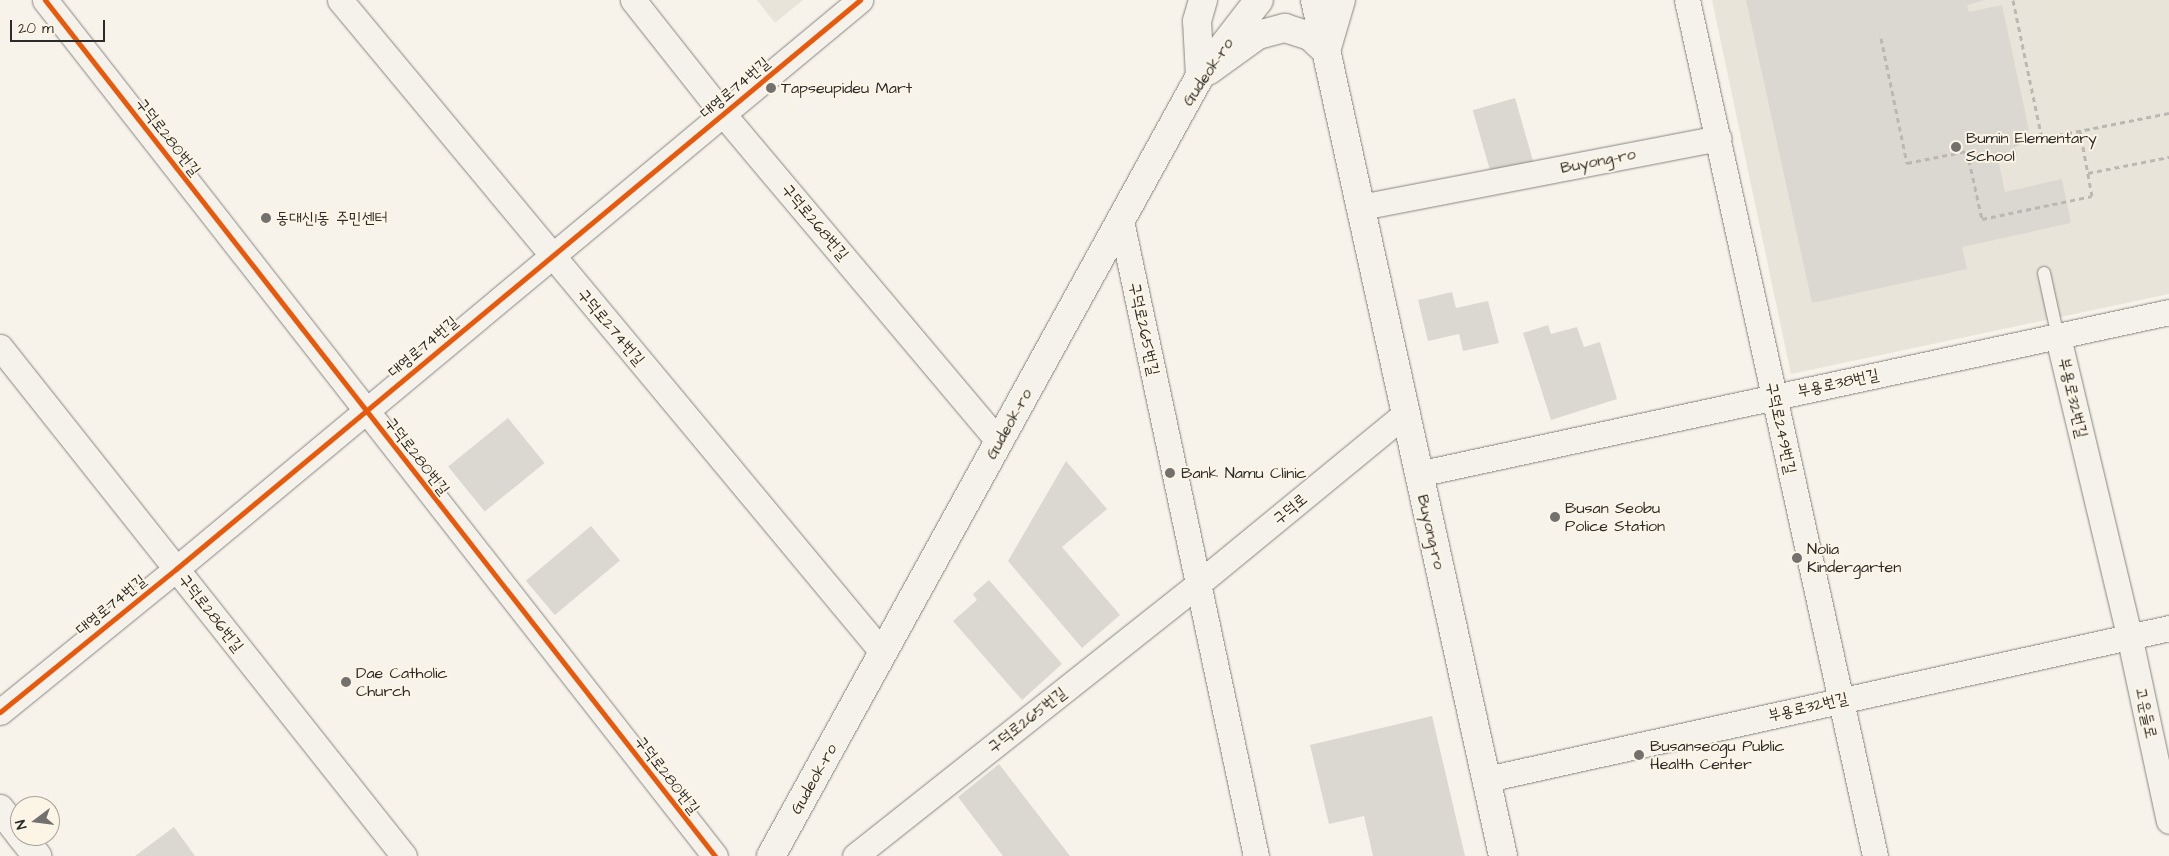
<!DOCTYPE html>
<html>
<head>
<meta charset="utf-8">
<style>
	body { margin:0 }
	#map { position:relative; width:2169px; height:856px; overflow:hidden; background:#f7f3ea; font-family:"Architects Daughter","Poor Story",sans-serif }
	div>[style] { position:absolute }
	.built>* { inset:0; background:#e9e4d9 }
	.green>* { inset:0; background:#e9e4d8 }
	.building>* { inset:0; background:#dad8d1; transform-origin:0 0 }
	.path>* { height:3px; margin-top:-1.5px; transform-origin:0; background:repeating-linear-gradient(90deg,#bbb8b4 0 5px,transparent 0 9px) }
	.roads { filter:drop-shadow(0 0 1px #878581) drop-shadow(0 0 1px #878581) }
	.service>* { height:12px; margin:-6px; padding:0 6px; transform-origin:6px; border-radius:6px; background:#f5f2ec }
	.minor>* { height:25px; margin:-12.5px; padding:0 12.5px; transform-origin:12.5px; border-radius:12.5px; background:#f5f2ec }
	.secondary>* { height:28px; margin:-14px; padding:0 14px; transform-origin:14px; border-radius:14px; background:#f5f2ec }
	.primary>* { height:28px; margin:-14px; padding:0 14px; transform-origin:14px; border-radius:14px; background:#f5f2ec }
	.cycleway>* { height:5px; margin:-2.5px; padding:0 2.5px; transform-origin:2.5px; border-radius:2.5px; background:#e8590c }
	.dots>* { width:14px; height:14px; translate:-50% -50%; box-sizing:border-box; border:2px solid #fcf5e5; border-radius:50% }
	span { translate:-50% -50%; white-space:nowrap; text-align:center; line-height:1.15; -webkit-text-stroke:4px #fcf5e5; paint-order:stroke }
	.street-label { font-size:16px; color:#2b2b2b }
	.poi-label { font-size:16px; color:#2b2b2b }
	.left { translate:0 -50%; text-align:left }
	.north { position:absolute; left:10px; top:796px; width:50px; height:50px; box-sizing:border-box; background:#fcf5e5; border:1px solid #a8a49b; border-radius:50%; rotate:255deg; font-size:14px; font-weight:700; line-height:20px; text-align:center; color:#2b2b2b }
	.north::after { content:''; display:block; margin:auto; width:18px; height:22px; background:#72716e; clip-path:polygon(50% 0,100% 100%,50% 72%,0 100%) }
	.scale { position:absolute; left:10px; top:20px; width:95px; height:22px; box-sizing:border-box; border:2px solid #2b2b2b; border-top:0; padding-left:6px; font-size:15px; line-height:18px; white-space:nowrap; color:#2b2b2b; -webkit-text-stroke:4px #fcf5e5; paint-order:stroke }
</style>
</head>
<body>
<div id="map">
	<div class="built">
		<div style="clip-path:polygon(757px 0,803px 0,775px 23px)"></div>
		<div style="clip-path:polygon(1712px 0,2169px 0,2169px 294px,1791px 374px)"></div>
	</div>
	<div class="green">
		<div style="clip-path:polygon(2051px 0,2169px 0,2169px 82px,2093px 98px,2089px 79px,2069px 83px)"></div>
	</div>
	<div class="building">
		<div style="clip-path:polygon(1746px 0,1985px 0,1967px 5px,1969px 12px,2002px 5px,2029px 130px,2012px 134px,2017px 155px,1998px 159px,2005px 192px,2062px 179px,2071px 223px,1962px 247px,1967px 269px,1812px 303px)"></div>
		<div style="left:1515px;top:98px;width:66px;height:44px;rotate:74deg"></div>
		<div style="clip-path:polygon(1452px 292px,1456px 308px,1488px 301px,1499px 343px,1463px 351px,1459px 334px,1428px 341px,1418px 300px)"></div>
		<div style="clip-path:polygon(1548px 325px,1551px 334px,1577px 327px,1584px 347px,1600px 342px,1617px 399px,1551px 420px,1523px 333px)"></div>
		<div style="left:508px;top:418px;width:58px;height:77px;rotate:51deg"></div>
		<div style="clip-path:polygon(1066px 461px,1107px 509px,1062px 547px,1120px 615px,1082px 648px,1008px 561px)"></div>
		<div style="left:591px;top:526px;width:45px;height:85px;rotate:50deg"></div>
		<div style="clip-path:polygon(989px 580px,1062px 664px,1022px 700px,953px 621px,977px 600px,973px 594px)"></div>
		<div style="clip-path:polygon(1432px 716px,1465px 856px,1373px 856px,1364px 816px,1329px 824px,1310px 745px)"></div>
		<div style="clip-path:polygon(999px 764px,1070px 856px,1003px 856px,958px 797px)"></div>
		<div style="clip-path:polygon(174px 827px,195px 856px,135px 856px)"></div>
	</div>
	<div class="path">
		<div style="left:2013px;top:0;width:142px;rotate:78.2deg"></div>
		<div style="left:1881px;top:38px;width:128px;rotate:78.3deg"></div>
		<div style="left:1907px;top:163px;width:61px;rotate:-11.3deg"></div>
		<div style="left:1967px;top:151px;width:70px;rotate:77.6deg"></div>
		<div style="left:1982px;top:219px;width:112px;rotate:-11.8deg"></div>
		<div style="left:2092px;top:196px;width:66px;rotate:-100.5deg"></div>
		<div style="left:2014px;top:144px;width:158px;rotate:-11.3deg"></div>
		<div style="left:2088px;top:173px;width:83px;rotate:-11.2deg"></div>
	</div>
	<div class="roads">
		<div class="service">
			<div style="left:2044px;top:273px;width:66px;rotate:77.7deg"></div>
		</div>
		<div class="minor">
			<div style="left:45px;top:0;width:1087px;rotate:51.95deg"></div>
			<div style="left:340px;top:0;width:849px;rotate:50.25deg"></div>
			<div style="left:633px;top:0;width:145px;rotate:51.7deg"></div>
			<div style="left:723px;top:114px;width:429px;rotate:49.9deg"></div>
			<div style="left:1687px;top:0;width:876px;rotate:77.61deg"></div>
			<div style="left:1361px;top:207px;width:364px;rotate:-10.9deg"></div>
			<div style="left:1121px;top:221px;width:649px;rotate:78deg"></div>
			<div style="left:2058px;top:337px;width:306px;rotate:76.6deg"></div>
			<div style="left:2129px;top:635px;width:190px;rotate:77.9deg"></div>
			<div style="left:0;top:347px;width:650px;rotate:51.56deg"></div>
			<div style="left:1418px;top:474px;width:768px;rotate:-12.17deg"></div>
			<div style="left:0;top:712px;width:227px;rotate:-39.1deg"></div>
			<div style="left:176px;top:569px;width:890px;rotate:-39.76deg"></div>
			<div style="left:1487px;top:779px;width:699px;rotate:-12.48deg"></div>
			<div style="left:855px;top:856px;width:438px;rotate:-38.4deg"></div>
			<div style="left:1198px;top:584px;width:268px;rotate:-39.4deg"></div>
		</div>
		<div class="secondary">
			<div style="left:1315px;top:0;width:876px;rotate:77.61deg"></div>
			<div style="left:1208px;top:71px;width:62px;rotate:-35.8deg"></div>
			<div style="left:1258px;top:35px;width:28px;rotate:-15deg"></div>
			<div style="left:1285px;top:28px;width:26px;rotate:18deg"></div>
			<div style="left:1310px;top:36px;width:22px;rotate:43deg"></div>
			<div style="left:0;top:809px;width:33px;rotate:52deg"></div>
			<div style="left:21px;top:836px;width:26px;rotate:51deg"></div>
		</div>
		<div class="primary">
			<div style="left:1326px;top:51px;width:53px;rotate:-73.6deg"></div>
			<div style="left:1200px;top:76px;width:55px;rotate:-93.1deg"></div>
			<div style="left:1197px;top:21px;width:22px;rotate:-74deg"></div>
			<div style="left:771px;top:856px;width:890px;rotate:-61.19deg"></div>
			<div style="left:1200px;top:76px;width:96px;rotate:-52.2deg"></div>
		</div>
	</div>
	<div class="cycleway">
		<div style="left:45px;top:0;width:1087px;rotate:51.95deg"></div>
		<div style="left:0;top:712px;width:227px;rotate:-39.1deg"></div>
		<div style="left:176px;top:569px;width:890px;rotate:-39.76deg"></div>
	</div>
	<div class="dots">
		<div style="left:771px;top:88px;background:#72716e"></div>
		<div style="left:1956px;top:147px;background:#72716e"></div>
		<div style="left:266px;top:218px;background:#72716e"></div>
		<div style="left:1170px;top:473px;background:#72716e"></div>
		<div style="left:1555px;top:517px;background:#72716e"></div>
		<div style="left:1797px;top:558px;background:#72716e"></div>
		<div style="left:346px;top:682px;background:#72716e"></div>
		<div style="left:1639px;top:755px;background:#72716e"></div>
	</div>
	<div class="street-label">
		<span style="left:1208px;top:72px;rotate:-56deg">Gudeok-ro</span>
		<span style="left:735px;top:88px;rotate:-40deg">대영로74번길</span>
		<span style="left:168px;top:137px;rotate:52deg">구덕로280번길</span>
		<span style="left:1598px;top:161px;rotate:-11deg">Buyong-ro</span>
		<span style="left:815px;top:222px;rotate:50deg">구덕로268번길</span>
		<span style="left:611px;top:327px;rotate:50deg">구덕로274번길</span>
		<span style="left:1144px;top:329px;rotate:78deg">구덕로265번길</span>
		<span style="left:423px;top:347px;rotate:-40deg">대영로74번길</span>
		<span style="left:1838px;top:383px;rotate:-12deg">부용로38번길</span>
		<span style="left:2073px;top:398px;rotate:77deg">부용로32번길</span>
		<span style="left:1009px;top:424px;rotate:-61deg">Gudeok-ro</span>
		<span style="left:1781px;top:428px;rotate:78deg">구덕로249번길</span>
		<span style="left:417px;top:456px;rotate:52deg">구덕로280번길</span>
		<span style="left:1290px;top:509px;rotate:-39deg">구덕로</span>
		<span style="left:1431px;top:532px;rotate:77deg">Buyong-ro</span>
		<span style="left:111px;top:605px;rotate:-39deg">대영로74번길</span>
		<span style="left:211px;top:613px;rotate:52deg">구덕로286번길</span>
		<span style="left:1808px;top:707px;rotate:-13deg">부용로32번길</span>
		<span style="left:2146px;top:713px;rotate:78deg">고운들로</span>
		<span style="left:1027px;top:720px;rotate:-38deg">구덕로265번길</span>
		<span style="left:667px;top:775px;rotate:52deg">구덕로280번길</span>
		<span style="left:814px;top:779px;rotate:-61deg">Gudeok-ro</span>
	</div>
	<div class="poi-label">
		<span class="left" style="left:781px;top:88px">Tapseupideu Mart</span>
		<span class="left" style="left:1966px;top:147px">Bumin Elementary<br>School</span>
		<span class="left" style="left:276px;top:218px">동대신1동 주민센터</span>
		<span class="left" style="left:1181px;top:473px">Bank Namu Clinic</span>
		<span class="left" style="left:1565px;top:517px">Busan Seobu<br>Police Station</span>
		<span class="left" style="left:1807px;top:558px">Nolia<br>Kindergarten</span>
		<span class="left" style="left:356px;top:682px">Dae Catholic<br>Church</span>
		<span class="left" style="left:1650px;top:755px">Busanseogu Public<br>Health Center</span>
	</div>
	<div class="north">N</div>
	<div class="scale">20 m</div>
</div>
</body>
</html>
